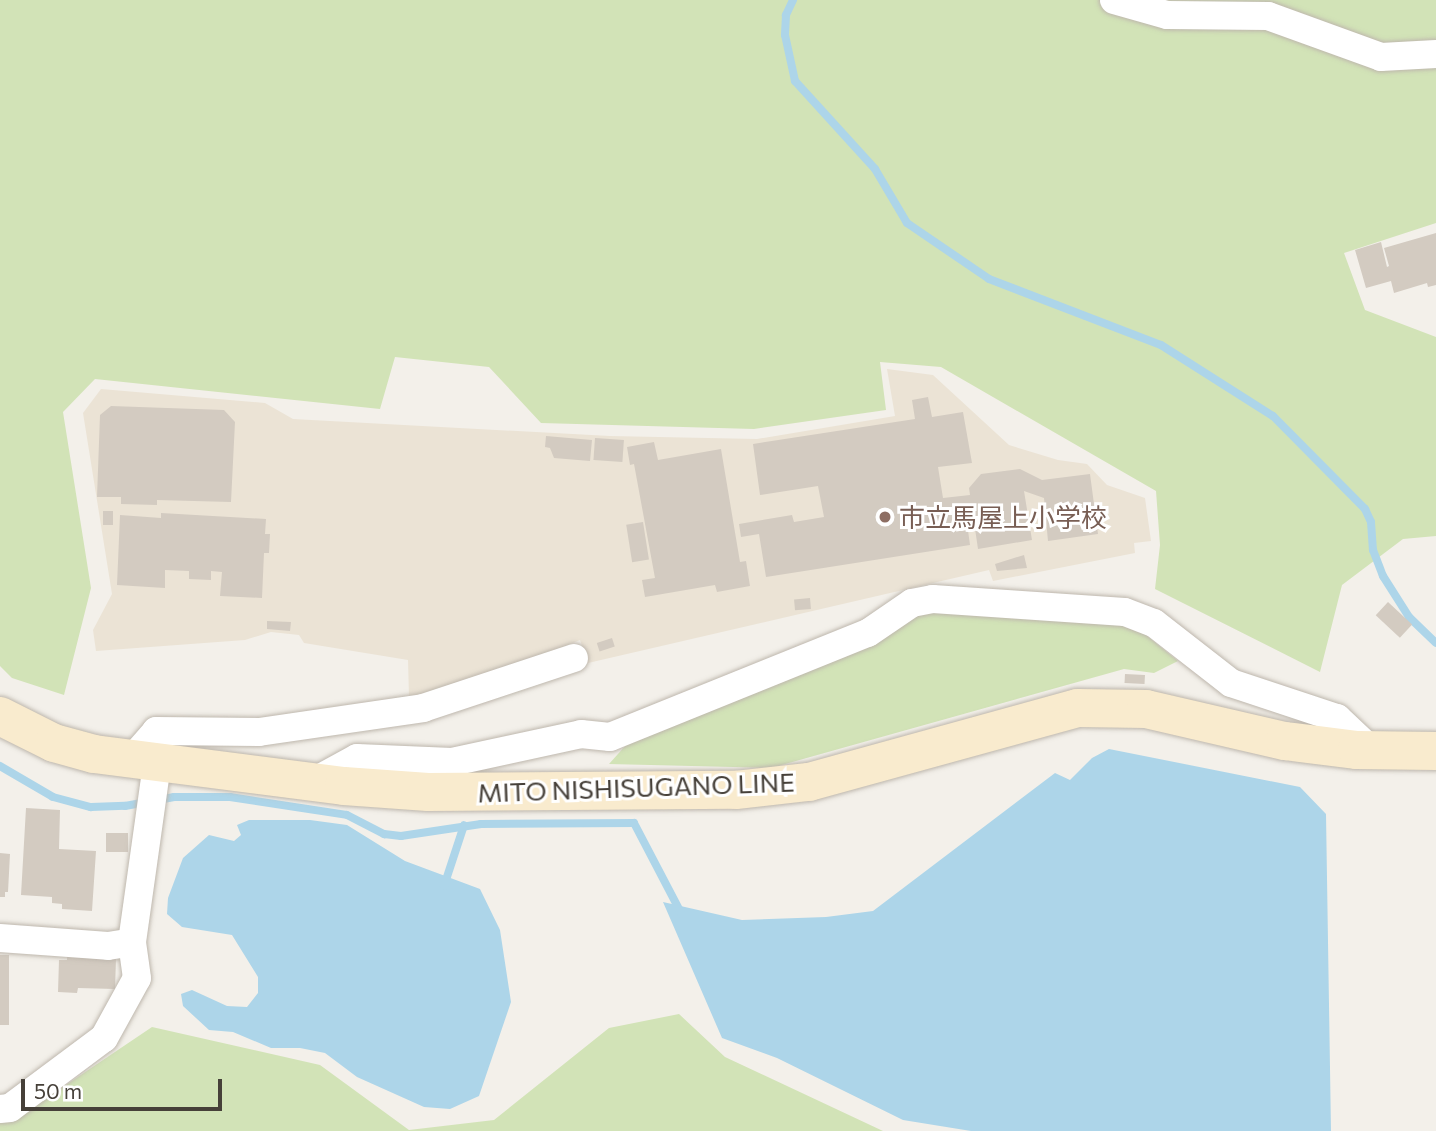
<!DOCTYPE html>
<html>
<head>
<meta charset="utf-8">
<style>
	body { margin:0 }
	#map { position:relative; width:1436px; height:1131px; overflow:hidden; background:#f3f0ea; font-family:Commissioner,"Noto Sans JP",sans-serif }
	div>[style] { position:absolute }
	.education>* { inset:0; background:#ebe3d5 }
	.green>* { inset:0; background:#d2e3b7 }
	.water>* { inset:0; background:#add5e9 }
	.stream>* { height:8px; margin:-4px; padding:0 4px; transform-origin:4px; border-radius:4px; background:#add5e9 }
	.building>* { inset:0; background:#d3cbc1; transform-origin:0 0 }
	.roads { filter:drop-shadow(0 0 2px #beb7ad) drop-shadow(0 0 2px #beb7ad) }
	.minor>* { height:28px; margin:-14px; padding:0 14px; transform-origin:14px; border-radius:14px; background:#fff }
	.secondary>* { height:38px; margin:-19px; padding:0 19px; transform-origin:19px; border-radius:19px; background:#f9ebce }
	.dots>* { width:19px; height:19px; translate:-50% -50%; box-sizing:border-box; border:4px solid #fff; border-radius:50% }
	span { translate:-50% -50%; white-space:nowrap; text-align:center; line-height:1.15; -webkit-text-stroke:6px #fff; paint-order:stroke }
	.education-label { font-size:26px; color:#785e54 }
	.left { translate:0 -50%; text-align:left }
	.street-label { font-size:26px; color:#464039 }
	.scale { position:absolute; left:21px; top:1079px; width:201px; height:32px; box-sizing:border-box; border:4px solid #464039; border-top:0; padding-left:9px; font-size:21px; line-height:24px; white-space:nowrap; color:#464039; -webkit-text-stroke:5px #fff; paint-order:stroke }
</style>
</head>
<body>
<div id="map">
	<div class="education">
		<div style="clip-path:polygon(887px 369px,933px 375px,1009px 445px,1058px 460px,1087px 464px,1107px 485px,1145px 498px,1151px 541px,1134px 543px,1135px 553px,993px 581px,989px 570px,588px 663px,580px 640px,472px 685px,409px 697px,408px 660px,304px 643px,299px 635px,271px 632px,245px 640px,96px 651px,93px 630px,112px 594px,83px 413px,101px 389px,265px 403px,293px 419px,610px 436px,757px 439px,895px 416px)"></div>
	</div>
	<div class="green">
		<div style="clip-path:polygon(0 0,1436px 0,1436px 223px,1344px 253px,1365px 310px,1436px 337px,1436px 536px,1403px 539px,1342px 585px,1320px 672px,1155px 589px,1160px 545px,1156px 491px,941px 367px,880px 362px,886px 410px,754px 429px,541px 423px,489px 367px,395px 357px,380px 409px,95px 379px,63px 412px,91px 588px,64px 695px,12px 678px,0 666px)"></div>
		<div style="clip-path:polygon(935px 610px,1114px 623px,1146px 635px,1178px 661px,1154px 673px,1124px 669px,771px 768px,609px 764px,626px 745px,912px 614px)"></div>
		<div style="clip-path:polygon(679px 1014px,725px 1057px,883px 1131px,0 1131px,0 1122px,17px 1118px,152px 1027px,320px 1065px,409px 1130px,494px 1120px,609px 1028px)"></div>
	</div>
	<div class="water">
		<div style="clip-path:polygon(1109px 749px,1300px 787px,1326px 814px,1331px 1131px,971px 1131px,903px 1120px,777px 1058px,722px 1038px,663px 902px,742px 920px,826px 917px,873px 911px,1055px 773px,1070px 780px,1092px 758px)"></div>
		<div style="clip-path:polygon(249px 820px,310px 820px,347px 825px,405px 861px,480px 889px,500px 930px,511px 1002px,479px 1096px,450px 1109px,424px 1107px,357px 1077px,325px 1053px,300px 1048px,271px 1048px,233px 1032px,209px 1030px,183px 1006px,181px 994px,192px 990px,227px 1006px,247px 1007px,258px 993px,258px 977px,232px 935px,182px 927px,167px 914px,168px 898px,183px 858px,209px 835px,234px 841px,241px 835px,237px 825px)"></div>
	</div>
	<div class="stream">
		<div style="left:793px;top:0;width:17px;rotate:115deg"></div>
		<div style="left:786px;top:15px;width:20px;rotate:93deg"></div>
		<div style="left:785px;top:35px;width:47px;rotate:77.7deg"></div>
		<div style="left:795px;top:81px;width:119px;rotate:47.7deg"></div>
		<div style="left:875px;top:169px;width:63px;rotate:59.3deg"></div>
		<div style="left:907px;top:223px;width:99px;rotate:34.3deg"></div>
		<div style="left:989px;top:279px;width:184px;rotate:21deg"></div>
		<div style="left:1161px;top:345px;width:133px;rotate:32.4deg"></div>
		<div style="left:1273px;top:416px;width:131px;rotate:45.3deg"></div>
		<div style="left:1365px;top:509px;width:14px;rotate:65deg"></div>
		<div style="left:1371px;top:522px;width:28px;rotate:86deg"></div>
		<div style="left:1373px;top:550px;width:28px;rotate:69deg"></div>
		<div style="left:1383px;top:576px;width:49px;rotate:57.6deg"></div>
		<div style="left:1409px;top:617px;width:37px;rotate:44deg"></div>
		<div style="left:0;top:766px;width:61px;rotate:30.3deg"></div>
		<div style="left:53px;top:797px;width:39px;rotate:15deg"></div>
		<div style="left:91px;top:807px;width:34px;rotate:-2deg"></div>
		<div style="left:125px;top:806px;width:50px;rotate:-10.4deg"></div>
		<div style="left:174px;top:797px;width:56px"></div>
		<div style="left:230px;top:797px;width:118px;rotate:8.7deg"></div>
		<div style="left:347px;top:815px;width:42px;rotate:27.2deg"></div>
		<div style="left:384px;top:834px;width:17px;rotate:7deg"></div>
		<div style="left:401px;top:836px;width:81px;rotate:-8.5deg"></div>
		<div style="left:481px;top:824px;width:153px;rotate:-0.4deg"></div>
		<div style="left:634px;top:823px;width:102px;rotate:62.4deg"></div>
		<div style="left:444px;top:886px;width:64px;rotate:-71.8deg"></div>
	</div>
	<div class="building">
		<div style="clip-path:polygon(1436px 233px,1436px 285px,1428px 287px,1427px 283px,1394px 293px,1391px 281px,1366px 288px,1355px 250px,1381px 242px,1387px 267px,1389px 266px,1384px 248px)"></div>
		<div style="clip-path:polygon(928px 397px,932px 417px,963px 412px,972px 463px,938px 467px,943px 498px,970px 495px,969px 488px,981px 474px,1020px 469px,1042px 480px,1090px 474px,1098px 534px,1048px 541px,1044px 498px,1024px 491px,1032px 540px,978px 549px,973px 515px,966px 516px,970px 545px,766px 577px,759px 534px,741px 537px,739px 524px,792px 515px,794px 522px,824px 517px,818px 486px,760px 495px,753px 444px,915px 419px,912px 400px)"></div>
		<div style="clip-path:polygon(111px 406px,224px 410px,235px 422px,231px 502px,157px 500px,157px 505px,121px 504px,121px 497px,97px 497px,100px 415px)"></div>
		<div style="clip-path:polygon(546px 436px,592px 440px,590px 461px,554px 458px,550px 448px,545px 447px)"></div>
		<div style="left:595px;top:438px;width:29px;height:22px;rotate:4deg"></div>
		<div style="clip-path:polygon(654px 442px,658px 460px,721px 449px,740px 562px,746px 561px,750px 586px,717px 592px,715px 585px,645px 597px,642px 580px,655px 578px,634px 464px,630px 465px,627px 447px)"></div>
		<div style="left:103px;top:511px;width:10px;height:14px"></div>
		<div style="clip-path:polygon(161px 513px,266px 519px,265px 534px,270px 534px,269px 553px,264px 553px,262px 598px,220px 596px,222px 572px,211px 571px,211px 580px,189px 579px,189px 571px,165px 570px,165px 588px,117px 585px,120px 515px,161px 518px)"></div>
		<div style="left:643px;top:522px;width:38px;height:17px;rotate:81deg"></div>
		<div style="clip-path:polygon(1024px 555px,1027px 568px,997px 571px,995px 564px)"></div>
		<div style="left:810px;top:598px;width:11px;height:16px;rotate:85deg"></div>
		<div style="left:1388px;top:602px;width:33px;height:18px;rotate:43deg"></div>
		<div style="clip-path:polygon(267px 621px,291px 622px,290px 631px,267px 629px)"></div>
		<div style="left:612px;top:638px;width:9px;height:16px;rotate:72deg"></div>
		<div style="left:1125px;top:674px;width:20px;height:9px;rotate:3deg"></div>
		<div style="clip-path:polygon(26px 808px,60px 810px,59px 849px,96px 851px,92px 911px,62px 909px,62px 904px,52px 903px,52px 897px,21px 895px)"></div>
		<div style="left:106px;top:833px;width:22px;height:19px"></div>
		<div style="clip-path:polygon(0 853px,10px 854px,8px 892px,5px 892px,5px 897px,0 897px)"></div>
		<div style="left:0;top:955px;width:9px;height:70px"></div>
		<div style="clip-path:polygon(67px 957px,116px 959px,115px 989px,78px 988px,77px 993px,58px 992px,59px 960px,67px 960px)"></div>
	</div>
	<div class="roads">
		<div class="minor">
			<div style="left:1114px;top:0;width:55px;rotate:15.8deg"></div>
			<div style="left:1167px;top:15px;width:101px;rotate:0.6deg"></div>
			<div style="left:1268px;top:16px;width:120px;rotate:19.9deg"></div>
			<div style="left:1381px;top:57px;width:55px;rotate:-3.1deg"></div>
			<div style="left:132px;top:759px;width:37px;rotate:-49deg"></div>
			<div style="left:156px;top:731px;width:103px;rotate:0.6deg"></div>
			<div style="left:259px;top:732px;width:166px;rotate:-8.3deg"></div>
			<div style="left:423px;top:708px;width:159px;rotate:-18.3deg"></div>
			<div style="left:313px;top:782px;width:50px;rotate:-28.6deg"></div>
			<div style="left:357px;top:758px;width:95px;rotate:2.4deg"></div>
			<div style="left:452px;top:762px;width:132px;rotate:-12.2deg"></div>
			<div style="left:581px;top:734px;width:29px;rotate:6deg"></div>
			<div style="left:610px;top:737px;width:278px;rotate:-22deg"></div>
			<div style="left:868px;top:633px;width:53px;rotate:-34.3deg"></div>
			<div style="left:912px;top:603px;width:21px;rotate:-11deg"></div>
			<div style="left:933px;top:599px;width:192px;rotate:3.9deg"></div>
			<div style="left:1125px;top:612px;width:31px;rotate:21deg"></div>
			<div style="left:1154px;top:623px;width:98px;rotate:37.9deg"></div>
			<div style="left:1231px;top:683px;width:112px;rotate:18.3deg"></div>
			<div style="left:1337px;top:718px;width:47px;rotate:43.3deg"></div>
			<div style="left:0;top:938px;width:108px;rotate:4.2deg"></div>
			<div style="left:108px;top:946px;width:24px;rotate:-9deg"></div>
			<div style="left:0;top:1109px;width:10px;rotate:-6deg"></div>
			<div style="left:10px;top:1108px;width:117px;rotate:-36.7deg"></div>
			<div style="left:104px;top:1038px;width:68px;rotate:-61.2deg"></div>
			<div style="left:137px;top:978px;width:36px;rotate:-98deg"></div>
			<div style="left:132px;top:942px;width:181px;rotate:-82deg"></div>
		</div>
		<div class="secondary">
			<div style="left:0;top:716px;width:60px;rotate:26.6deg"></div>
			<div style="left:54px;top:743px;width:41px;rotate:15.4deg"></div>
			<div style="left:94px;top:754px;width:252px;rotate:7.3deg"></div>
			<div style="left:344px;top:786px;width:84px;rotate:4.1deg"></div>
			<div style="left:428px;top:792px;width:308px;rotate:-0.4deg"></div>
			<div style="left:736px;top:790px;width:73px;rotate:-6.3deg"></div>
			<div style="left:809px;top:782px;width:279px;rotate:-15.4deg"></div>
			<div style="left:1078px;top:708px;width:68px;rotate:0.8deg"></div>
			<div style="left:1146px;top:709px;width:143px;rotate:13deg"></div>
			<div style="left:1285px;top:741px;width:73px;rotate:7.1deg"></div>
			<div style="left:1357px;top:750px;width:79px;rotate:0.7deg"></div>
		</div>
	</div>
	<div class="dots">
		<div style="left:885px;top:517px;background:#8d6e63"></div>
	</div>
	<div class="education-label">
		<span class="left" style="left:899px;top:517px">市立馬屋上小学校</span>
	</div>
	<div class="street-label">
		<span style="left:636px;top:787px;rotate:-2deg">MITO NISHISUGANO LINE</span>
	</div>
	<div class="scale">50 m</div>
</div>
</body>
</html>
